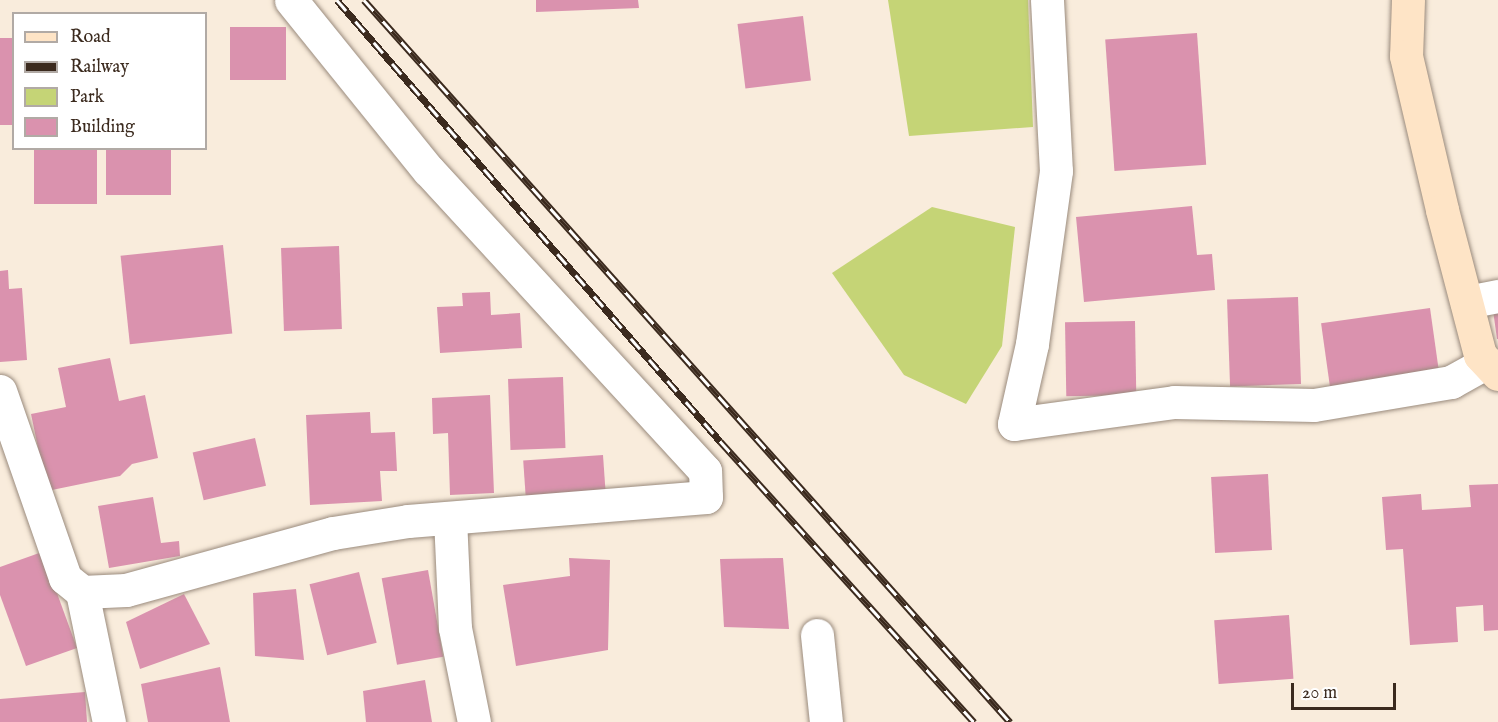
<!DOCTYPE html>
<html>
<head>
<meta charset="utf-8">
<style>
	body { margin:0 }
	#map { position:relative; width:1498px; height:722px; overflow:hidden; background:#f9ecdc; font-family:"IM FELL English",serif }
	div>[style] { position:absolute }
	.green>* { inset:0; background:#c5d476 }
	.building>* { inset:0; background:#da92ae; transform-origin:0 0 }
	.roads { filter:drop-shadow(0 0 2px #9a8b7d) drop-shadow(0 0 2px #9a8b7d) }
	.street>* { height:33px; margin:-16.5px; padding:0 16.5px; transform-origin:16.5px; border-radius:16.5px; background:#fff }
	.secondary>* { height:33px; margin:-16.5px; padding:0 16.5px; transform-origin:16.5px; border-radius:16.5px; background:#fee4c6 }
	.rail>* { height:7px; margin-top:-3.5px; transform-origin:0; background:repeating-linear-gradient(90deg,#fff 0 14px,#3b2a1e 0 28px); box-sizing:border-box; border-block:2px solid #3b2a1e }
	span { translate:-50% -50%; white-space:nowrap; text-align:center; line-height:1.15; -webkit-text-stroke:4.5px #fff; paint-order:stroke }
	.legend { position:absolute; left:12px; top:12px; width:195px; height:138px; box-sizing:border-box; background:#fff; border:2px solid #b1aaa5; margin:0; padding:8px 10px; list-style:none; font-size:18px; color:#3b2a1e }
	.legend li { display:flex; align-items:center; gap:12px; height:30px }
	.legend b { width:30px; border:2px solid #b1aaa5 }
	.scale { position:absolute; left:1291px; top:683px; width:105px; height:27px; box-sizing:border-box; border:3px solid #3b2a1e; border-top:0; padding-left:8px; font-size:18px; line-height:21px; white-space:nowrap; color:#3b2a1e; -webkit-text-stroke:4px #fff; paint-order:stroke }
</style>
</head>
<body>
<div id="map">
	<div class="green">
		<div style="clip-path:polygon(888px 0,1028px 0,1033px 127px,909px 136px)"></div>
		<div style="clip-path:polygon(932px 207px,1015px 227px,1002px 346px,966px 404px,904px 375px,832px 273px)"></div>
	</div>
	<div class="building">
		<div style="clip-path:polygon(536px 0,638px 0,639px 8px,536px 12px)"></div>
		<div style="left:803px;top:16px;width:65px;height:66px;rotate:83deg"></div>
		<div style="left:286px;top:27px;width:53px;height:56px;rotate:90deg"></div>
		<div style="left:1197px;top:33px;width:132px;height:92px;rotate:86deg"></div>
		<div style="left:14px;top:38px;width:87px;height:14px;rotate:90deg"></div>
		<div style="left:34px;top:148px;width:63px;height:56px"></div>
		<div style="left:106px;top:148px;width:65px;height:47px"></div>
		<div style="clip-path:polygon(1192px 206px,1197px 255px,1212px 254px,1215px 290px,1084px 302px,1076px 217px)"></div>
		<div style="left:223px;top:245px;width:89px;height:103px;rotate:84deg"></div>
		<div style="left:339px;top:246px;width:83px;height:58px;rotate:88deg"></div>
		<div style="clip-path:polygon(8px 270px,9px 289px,22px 288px,27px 360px,0 362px,0 271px)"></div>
		<div style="clip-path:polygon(490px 292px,491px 315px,520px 313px,522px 348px,440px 353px,437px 307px,463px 306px,462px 293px)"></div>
		<div style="left:1298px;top:297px;width:87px;height:71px;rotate:88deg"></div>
		<div style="clip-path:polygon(1492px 303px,1498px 303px,1498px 339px,1497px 339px)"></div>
		<div style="left:1430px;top:308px;width:66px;height:110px;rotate:82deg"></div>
		<div style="left:1135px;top:321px;width:74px;height:70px;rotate:89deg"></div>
		<div style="clip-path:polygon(110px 358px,119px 401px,145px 395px,158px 458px,132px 464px,120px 476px,47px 491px,31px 414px,66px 407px,58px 368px)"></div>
		<div style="left:563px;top:377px;width:71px;height:55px;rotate:88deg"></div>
		<div style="clip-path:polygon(490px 395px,494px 493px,450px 495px,448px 433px,433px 434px,432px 398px)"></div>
		<div style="clip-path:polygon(370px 412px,371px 433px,395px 432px,397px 471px,380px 471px,382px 501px,310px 505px,306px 415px)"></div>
		<div style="left:255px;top:438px;width:49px;height:64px;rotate:77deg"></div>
		<div style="left:603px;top:455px;width:41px;height:80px;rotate:86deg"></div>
		<div style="left:1268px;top:474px;width:76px;height:57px;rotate:87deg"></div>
		<div style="clip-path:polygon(1498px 484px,1498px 630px,1484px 631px,1483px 605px,1456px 607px,1458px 642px,1410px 645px,1403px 549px,1386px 550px,1382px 497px,1421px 494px,1422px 510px,1471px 507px,1469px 485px)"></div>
		<div style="clip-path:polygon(153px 497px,161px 543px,179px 541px,180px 556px,109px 568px,98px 506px)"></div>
		<div style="clip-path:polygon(42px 552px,77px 648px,26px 666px,0 595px,0 567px)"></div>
		<div style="clip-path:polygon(569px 558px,610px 560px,608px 650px,516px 666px,503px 585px,570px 576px)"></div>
		<div style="clip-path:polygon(783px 558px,789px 629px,724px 627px,720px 559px)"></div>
		<div style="left:428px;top:570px;width:88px;height:47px;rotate:80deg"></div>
		<div style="left:359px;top:572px;width:73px;height:51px;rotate:76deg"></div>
		<div style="clip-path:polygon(296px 589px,304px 660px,255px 656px,253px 593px)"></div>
		<div style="clip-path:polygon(184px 594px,210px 644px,140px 669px,126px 622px)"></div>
		<div style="left:1289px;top:615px;width:64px;height:75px;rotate:86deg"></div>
		<div style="clip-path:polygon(220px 667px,230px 722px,148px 722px,141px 684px)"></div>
		<div style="clip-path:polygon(425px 680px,432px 722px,366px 722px,363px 691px)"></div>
		<div style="clip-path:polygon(85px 692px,87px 722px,0 722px,0 699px)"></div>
	</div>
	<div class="roads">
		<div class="street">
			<div style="left:1047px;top:0;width:171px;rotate:87deg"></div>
			<div style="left:1056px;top:171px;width:175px;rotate:97.9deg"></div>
			<div style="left:1032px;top:344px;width:82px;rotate:102.7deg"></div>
			<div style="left:1014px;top:424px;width:162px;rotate:-7.8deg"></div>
			<div style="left:1174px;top:402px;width:140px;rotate:1.2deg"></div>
			<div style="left:1314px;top:405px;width:139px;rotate:-9.5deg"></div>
			<div style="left:1451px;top:382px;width:41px;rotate:-29.1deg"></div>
			<div style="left:1467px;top:302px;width:32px;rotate:-11deg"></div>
			<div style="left:0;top:391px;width:198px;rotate:70.8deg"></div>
			<div style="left:65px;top:578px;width:22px;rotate:39deg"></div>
			<div style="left:82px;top:592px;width:44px;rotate:-2.6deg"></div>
			<div style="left:126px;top:590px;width:215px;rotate:-15.4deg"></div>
			<div style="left:333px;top:533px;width:76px;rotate:-9.1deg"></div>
			<div style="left:408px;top:521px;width:299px;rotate:-4.6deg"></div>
			<div style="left:706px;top:497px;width:26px;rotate:-92deg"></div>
			<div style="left:705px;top:471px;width:409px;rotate:-132.6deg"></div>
			<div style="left:428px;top:170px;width:218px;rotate:-128.9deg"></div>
			<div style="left:450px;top:518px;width:110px;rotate:87.4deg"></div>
			<div style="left:455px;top:628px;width:96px;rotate:78.6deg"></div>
			<div style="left:82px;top:592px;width:133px;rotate:78.3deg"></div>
			<div style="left:817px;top:635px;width:87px;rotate:84.1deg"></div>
		</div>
		<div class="secondary">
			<div style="left:1408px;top:0;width:56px;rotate:92deg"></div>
			<div style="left:1406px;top:56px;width:158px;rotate:76.8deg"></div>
			<div style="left:1442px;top:210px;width:150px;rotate:75.3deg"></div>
			<div style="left:1480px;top:355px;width:26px;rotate:47deg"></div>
		</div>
	</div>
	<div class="rail">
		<div style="left:337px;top:0;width:584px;rotate:49.03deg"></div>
		<div style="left:720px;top:441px;width:379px;rotate:47.9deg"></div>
		<div style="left:364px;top:0;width:969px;rotate:48.18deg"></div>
	</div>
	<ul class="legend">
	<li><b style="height:8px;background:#fee4c6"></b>Road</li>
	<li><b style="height:8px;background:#3b2a1e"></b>Railway</li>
	<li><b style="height:16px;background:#c5d476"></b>Park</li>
	<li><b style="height:16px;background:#da92ae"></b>Building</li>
	</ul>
	<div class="scale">20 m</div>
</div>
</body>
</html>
